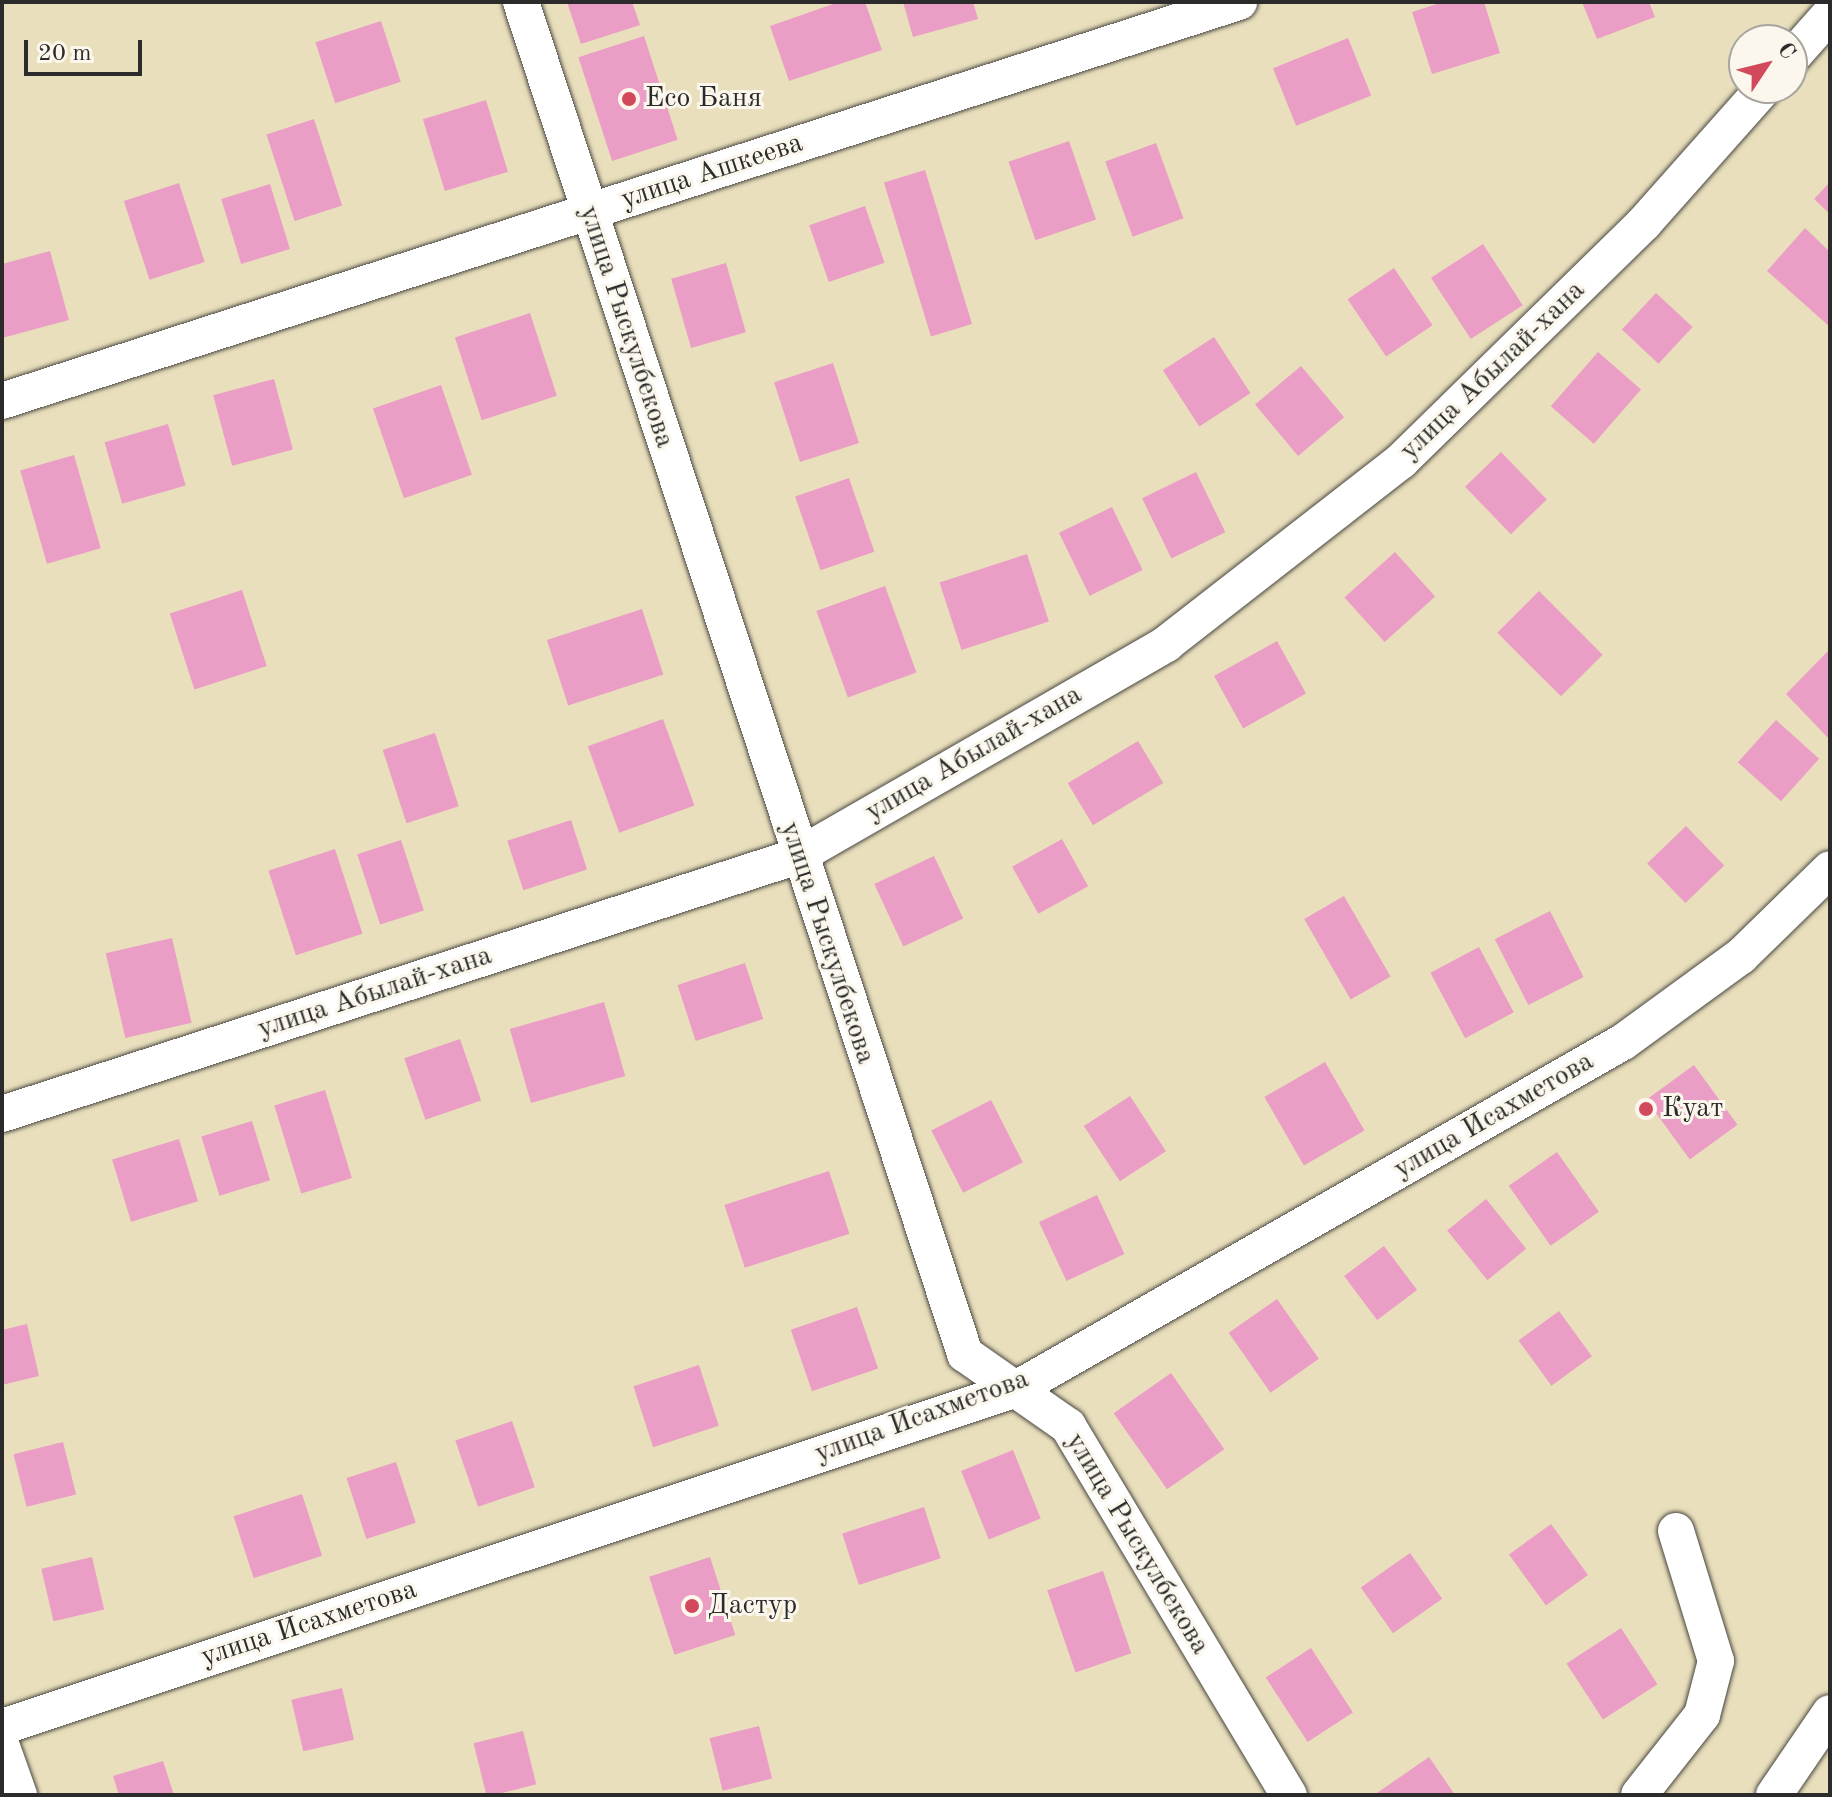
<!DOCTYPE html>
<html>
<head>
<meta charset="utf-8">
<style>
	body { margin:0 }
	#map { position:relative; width:1832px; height:1797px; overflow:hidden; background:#e9dfbc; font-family:"Old Standard TT",serif }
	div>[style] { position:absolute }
	.building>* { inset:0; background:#eb9ec5; transform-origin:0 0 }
	.roads { filter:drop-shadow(0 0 2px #484641) drop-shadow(0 0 2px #484641) }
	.street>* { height:36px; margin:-18px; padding:0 18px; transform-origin:18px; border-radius:18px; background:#fff }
	.dots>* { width:22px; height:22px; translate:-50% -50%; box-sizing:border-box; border:4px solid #fbf7ec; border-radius:50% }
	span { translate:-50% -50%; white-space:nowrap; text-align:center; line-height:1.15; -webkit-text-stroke:6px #fbf7ec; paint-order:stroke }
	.poi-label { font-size:28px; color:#2b2b2b }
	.left { translate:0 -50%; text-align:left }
	.street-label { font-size:28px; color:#2b2b2b }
	.frame { position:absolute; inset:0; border:4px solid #2b2b2b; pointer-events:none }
	.north { position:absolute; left:1728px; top:24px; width:80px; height:80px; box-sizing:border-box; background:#fbf7ec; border:2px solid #a8a59f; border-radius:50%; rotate:55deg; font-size:22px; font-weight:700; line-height:32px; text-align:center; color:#2b2b2b }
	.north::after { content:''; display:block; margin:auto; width:28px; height:36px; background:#d1495b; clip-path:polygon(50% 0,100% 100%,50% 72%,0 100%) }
	.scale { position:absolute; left:24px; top:40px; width:118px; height:36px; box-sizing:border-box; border:4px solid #2b2b2b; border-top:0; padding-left:10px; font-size:24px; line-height:28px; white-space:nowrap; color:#2b2b2b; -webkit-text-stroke:6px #fbf7ec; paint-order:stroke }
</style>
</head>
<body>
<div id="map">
	<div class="building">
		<div style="clip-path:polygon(567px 2px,632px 2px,640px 25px,581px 44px)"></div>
		<div style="clip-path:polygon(839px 2px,865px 2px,882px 50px,789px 81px,770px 26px)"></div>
		<div style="clip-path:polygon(903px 2px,973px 2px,978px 19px,913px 37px)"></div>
		<div style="clip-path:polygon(1443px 2px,1484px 2px,1500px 53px,1432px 74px,1412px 12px)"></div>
		<div style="clip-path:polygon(1582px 2px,1649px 2px,1655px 17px,1597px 39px)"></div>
		<div style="left:381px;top:21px;width:64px;height:69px;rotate:72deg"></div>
		<div style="left:644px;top:36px;width:109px;height:69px;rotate:72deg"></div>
		<div style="left:1348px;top:38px;width:62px;height:81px;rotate:68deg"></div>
		<div style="left:486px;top:100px;width:75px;height:66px;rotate:73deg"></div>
		<div style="left:314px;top:119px;width:91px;height:50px;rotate:72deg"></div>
		<div style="left:1069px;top:141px;width:83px;height:64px;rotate:71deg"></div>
		<div style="left:1156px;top:143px;width:80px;height:54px;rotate:70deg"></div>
		<div style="left:925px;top:170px;width:161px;height:43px;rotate:73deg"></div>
		<div style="clip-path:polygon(1830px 182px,1830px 214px,1814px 199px)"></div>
		<div style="left:179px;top:183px;width:83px;height:58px;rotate:72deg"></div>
		<div style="left:270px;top:184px;width:68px;height:51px;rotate:73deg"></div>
		<div style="left:865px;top:206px;width:60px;height:59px;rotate:71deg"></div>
		<div style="clip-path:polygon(1805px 228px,1830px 252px,1830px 327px,1767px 271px)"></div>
		<div style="left:1483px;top:244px;width:73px;height:62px;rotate:57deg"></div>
		<div style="clip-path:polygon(50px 251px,69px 320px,2px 338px,2px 264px)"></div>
		<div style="left:726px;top:263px;width:72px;height:57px;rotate:74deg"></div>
		<div style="left:1394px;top:268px;width:69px;height:56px;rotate:56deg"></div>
		<div style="left:1656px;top:293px;width:50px;height:50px;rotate:43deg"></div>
		<div style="left:530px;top:313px;width:87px;height:79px;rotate:72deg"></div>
		<div style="left:1214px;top:337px;width:67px;height:61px;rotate:57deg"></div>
		<div style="left:1598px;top:352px;width:57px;height:72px;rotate:41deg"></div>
		<div style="left:833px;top:363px;width:84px;height:62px;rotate:72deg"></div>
		<div style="left:1301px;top:366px;width:67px;height:60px;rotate:50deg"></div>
		<div style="left:274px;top:379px;width:73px;height:63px;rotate:75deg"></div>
		<div style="left:441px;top:385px;width:95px;height:72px;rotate:71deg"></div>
		<div style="left:168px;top:424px;width:64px;height:66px;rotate:74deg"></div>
		<div style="left:1501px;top:452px;width:66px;height:50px;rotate:46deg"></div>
		<div style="left:74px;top:455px;width:97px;height:56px;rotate:74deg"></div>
		<div style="left:1196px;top:472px;width:67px;height:60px;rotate:64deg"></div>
		<div style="left:849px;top:478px;width:78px;height:57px;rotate:71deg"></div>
		<div style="left:1112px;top:507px;width:70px;height:59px;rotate:64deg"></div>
		<div style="left:1395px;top:552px;width:60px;height:68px;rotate:48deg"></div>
		<div style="left:1027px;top:554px;width:71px;height:92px;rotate:72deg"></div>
		<div style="left:885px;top:586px;width:92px;height:73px;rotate:70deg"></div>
		<div style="left:242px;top:590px;width:80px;height:76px;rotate:72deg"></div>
		<div style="left:1539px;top:591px;width:90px;height:59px;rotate:45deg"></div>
		<div style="left:642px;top:609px;width:69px;height:100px;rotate:72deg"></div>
		<div style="left:1277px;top:641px;width:60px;height:72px;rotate:61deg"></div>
		<div style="clip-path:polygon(1830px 649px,1830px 740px,1786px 694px)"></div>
		<div style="left:663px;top:719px;width:92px;height:80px;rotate:70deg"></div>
		<div style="left:1776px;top:720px;width:58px;height:57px;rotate:42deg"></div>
		<div style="left:435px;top:733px;width:77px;height:55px;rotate:72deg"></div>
		<div style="left:1138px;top:741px;width:49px;height:82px;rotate:59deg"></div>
		<div style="left:571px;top:820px;width:52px;height:67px;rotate:72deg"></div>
		<div style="left:1686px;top:826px;width:55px;height:54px;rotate:46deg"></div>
		<div style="left:1062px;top:839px;width:54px;height:57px;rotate:61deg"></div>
		<div style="left:401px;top:840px;width:74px;height:46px;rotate:72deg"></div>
		<div style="left:335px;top:849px;width:89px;height:70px;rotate:72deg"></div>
		<div style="left:934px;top:856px;width:69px;height:66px;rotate:65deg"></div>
		<div style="left:1344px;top:896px;width:93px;height:46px;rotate:60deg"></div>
		<div style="left:1550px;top:911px;width:74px;height:62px;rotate:63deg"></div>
		<div style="left:172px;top:938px;width:87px;height:68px;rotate:77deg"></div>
		<div style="left:1479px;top:947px;width:74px;height:55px;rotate:62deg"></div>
		<div style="left:745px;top:963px;width:59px;height:71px;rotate:72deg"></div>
		<div style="left:604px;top:1002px;width:77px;height:98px;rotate:74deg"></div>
		<div style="left:460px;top:1039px;width:65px;height:59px;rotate:71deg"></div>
		<div style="left:1325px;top:1062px;width:79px;height:70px;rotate:60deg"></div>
		<div style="left:1694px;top:1065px;width:74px;height:59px;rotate:54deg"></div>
		<div style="left:325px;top:1090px;width:92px;height:53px;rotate:73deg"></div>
		<div style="left:1130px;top:1096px;width:66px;height:55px;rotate:57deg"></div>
		<div style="left:991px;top:1100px;width:70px;height:67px;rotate:63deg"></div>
		<div style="left:252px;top:1121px;width:62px;height:53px;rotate:73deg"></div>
		<div style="left:179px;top:1139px;width:65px;height:70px;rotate:73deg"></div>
		<div style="left:1557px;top:1152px;width:73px;height:59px;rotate:55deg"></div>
		<div style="left:829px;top:1171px;width:66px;height:110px;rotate:72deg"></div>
		<div style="left:1097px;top:1195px;width:65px;height:64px;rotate:65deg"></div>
		<div style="left:1486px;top:1199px;width:64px;height:50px;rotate:51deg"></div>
		<div style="left:1384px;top:1246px;width:55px;height:50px;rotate:53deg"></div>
		<div style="left:1277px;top:1299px;width:73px;height:59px;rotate:55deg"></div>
		<div style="left:857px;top:1307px;width:65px;height:70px;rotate:71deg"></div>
		<div style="left:1559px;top:1311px;width:56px;height:50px;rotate:54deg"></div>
		<div style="clip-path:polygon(27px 1324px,39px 1376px,2px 1385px,2px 1330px)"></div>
		<div style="left:699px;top:1365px;width:64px;height:69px;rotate:72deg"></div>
		<div style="left:1171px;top:1373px;width:93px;height:70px;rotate:55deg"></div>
		<div style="left:512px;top:1421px;width:70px;height:60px;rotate:71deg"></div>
		<div style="left:63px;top:1442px;width:54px;height:51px;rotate:76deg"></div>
		<div style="left:1013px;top:1450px;width:74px;height:56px;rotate:68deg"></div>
		<div style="left:396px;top:1462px;width:64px;height:52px;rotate:72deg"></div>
		<div style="left:302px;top:1494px;width:65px;height:72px;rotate:72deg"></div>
		<div style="left:924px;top:1507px;width:54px;height:86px;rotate:72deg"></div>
		<div style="left:1551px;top:1524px;width:63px;height:52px;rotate:54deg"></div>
		<div style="left:1410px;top:1553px;width:56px;height:60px;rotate:55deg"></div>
		<div style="left:92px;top:1557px;width:54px;height:52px;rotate:77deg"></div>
		<div style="left:710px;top:1557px;width:82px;height:64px;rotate:72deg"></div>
		<div style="left:1103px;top:1571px;width:87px;height:59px;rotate:71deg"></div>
		<div style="left:1621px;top:1628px;width:67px;height:65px;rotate:57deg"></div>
		<div style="left:1311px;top:1648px;width:77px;height:54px;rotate:57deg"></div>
		<div style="left:342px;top:1688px;width:53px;height:52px;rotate:77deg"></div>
		<div style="left:759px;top:1726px;width:54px;height:51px;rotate:76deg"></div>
		<div style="left:523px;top:1731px;width:55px;height:51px;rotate:76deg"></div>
		<div style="clip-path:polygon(1429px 1757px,1455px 1795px,1374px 1795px)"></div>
		<div style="clip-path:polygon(163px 1761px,174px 1795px,119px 1795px,113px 1776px)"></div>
	</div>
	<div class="roads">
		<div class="street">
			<div style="left:521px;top:2px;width:1423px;rotate:71.82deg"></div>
			<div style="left:965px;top:1354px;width:126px;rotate:35deg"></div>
			<div style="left:1068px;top:1426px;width:430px;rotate:59.1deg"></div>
			<div style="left:1792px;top:57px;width:57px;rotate:-48.5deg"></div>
			<div style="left:2px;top:401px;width:1300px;rotate:-17.88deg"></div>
			<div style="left:2px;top:1114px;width:837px;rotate:-17.96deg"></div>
			<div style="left:798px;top:856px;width:425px;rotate:-29.9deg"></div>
			<div style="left:1166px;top:644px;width:298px;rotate:-37.9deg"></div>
			<div style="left:1401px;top:461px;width:340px;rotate:-44.4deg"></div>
			<div style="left:1644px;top:223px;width:181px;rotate:-48.4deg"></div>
			<div style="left:2px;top:1727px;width:1069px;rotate:-18.43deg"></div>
			<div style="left:1016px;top:1389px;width:699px;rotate:-29.76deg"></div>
			<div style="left:1623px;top:1042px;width:146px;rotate:-36.1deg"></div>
			<div style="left:1741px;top:956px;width:124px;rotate:-44.3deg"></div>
			<div style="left:2px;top:1747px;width:51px;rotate:70.5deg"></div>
			<div style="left:1639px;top:1795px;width:102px;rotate:-51.8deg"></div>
			<div style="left:1702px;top:1715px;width:56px;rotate:-75.5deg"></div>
			<div style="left:1716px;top:1661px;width:136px;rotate:-107.1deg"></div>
			<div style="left:1774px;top:1795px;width:99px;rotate:-55.7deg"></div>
		</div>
	</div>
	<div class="dots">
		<div style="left:629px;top:99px;background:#d1495b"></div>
		<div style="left:1646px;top:1109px;background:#d1495b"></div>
		<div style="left:692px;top:1606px;background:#d1495b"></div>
	</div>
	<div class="poi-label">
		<span class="left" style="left:645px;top:99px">Eco Баня</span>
		<span class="left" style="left:1662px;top:1109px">Куат</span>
		<span class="left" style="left:708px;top:1606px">Дастур</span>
	</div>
	<div class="street-label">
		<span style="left:712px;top:172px;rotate:-18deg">улица Ашкеева</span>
		<span style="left:626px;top:327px;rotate:72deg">улица Рыскулбекова</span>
		<span style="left:1493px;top:371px;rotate:-44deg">улица Абылай-хана</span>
		<span style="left:974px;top:754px;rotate:-30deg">улица Абылай-хана</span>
		<span style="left:827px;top:943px;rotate:72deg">улица Рыскулбекова</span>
		<span style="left:375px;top:993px;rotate:-18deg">улица Абылай-хана</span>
		<span style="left:1494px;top:1116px;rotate:-30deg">улица Исахметова</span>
		<span style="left:922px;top:1417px;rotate:-20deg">улица Исахметова</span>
		<span style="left:1137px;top:1544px;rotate:59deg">улица Рыскулбекова</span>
		<span style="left:309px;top:1624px;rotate:-18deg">улица Исахметова</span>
	</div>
	<div class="frame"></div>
	<div class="north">С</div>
	<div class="scale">20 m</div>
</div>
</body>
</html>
